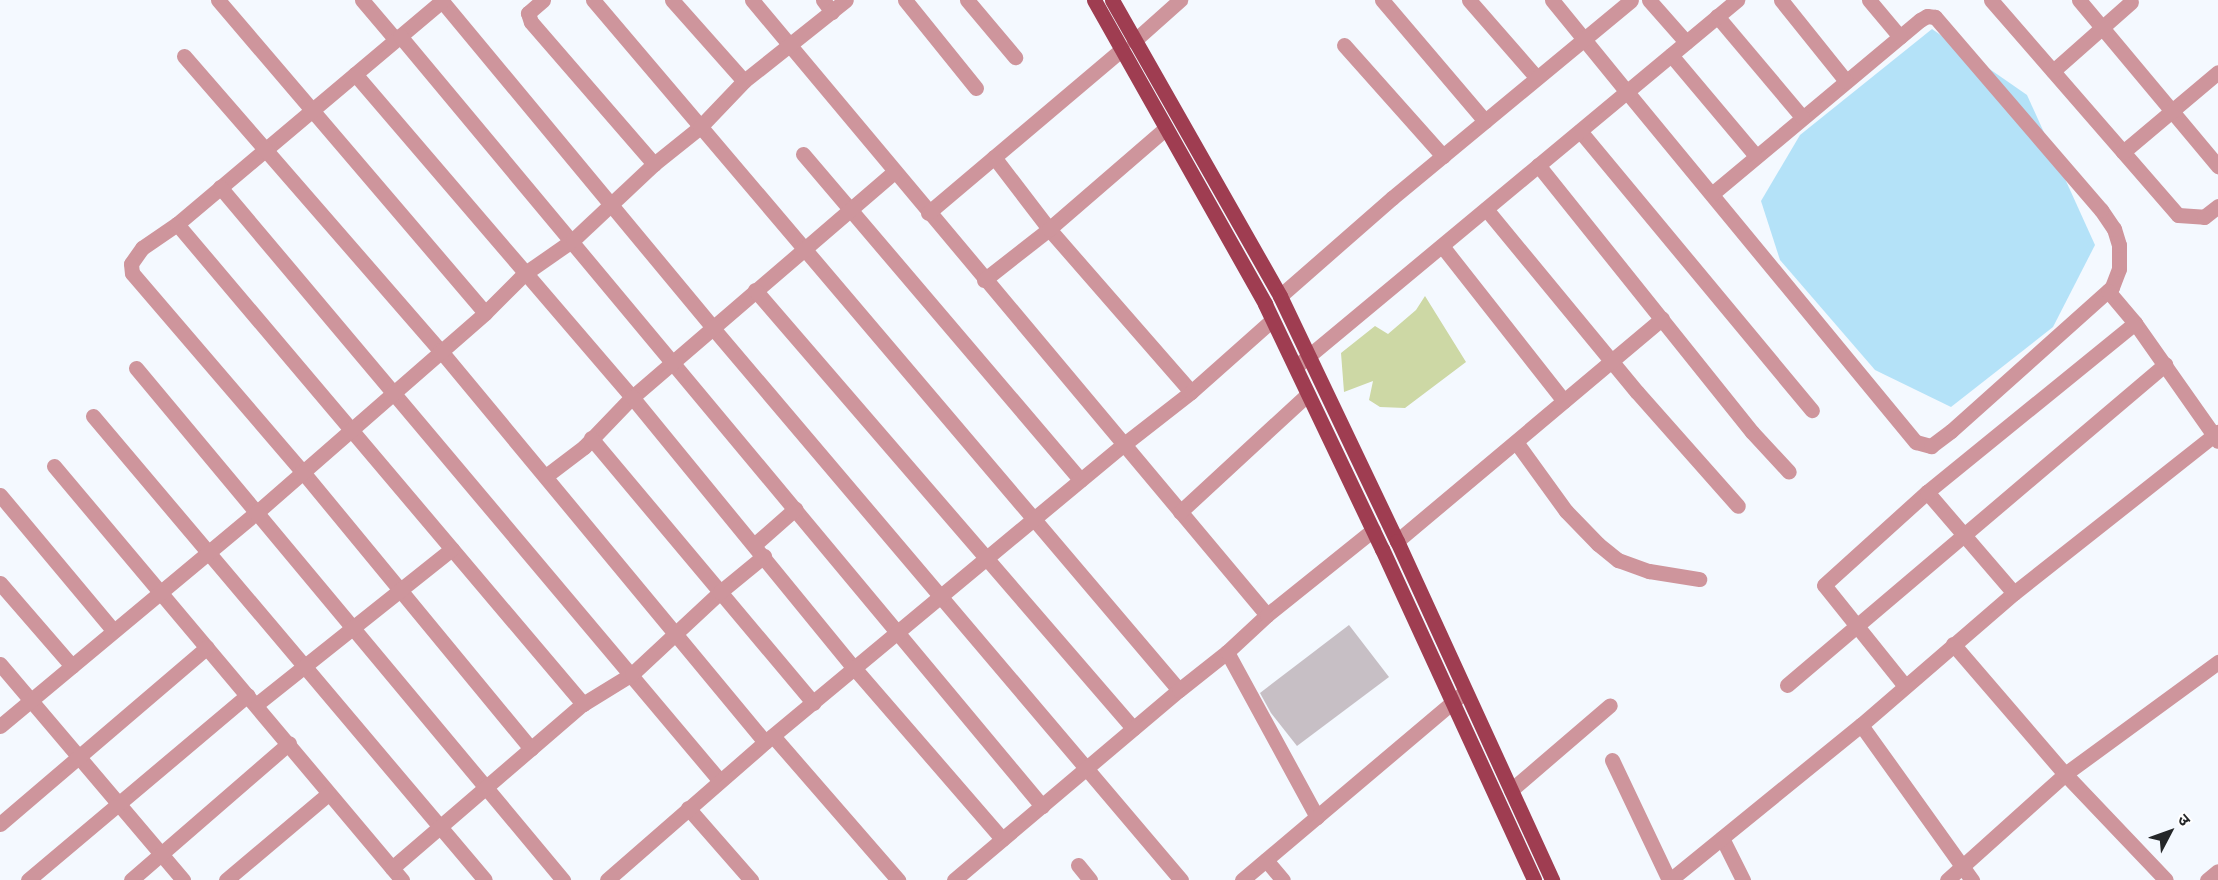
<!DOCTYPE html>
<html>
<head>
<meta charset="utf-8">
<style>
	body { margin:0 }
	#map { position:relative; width:2218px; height:880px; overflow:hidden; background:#f4f9ff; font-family:"Fira Sans","Noto Sans Devanagari",sans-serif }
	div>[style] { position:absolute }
	.green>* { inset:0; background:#cdd8a5 }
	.water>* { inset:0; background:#b4e2f8 }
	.building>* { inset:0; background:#c7bfc5 }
	.minor>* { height:15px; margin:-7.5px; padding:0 7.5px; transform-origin:7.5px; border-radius:7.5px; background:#ce959c }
	.major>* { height:15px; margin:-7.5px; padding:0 7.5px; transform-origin:7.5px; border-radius:7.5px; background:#9f3d51 }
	span { translate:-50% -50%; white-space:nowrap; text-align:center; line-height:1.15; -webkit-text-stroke:4.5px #fff; paint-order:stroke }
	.north { position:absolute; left:2140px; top:802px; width:60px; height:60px; -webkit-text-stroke:4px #fff; paint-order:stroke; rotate:49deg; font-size:16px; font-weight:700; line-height:24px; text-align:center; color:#242729 }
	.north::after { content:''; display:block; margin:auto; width:21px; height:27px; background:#242729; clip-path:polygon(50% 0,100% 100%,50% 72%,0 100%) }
</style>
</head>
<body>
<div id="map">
	<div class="green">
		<div style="clip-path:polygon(1425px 296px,1466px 362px,1405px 408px,1380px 407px,1369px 400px,1373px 381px,1344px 392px,1341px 353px,1375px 326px,1388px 334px,1416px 310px)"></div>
	</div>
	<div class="water">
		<div style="clip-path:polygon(1932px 29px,2027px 95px,2095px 245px,2053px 327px,1951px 407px,1875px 370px,1780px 260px,1761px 201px,1800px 135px)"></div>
	</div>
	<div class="building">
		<div style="clip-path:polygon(1349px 625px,1389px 677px,1297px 746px,1271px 713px,1260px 693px)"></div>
	</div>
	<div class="minor">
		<div style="left:218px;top:0;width:411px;rotate:49.5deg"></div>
		<div style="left:362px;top:0;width:52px;rotate:49.6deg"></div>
		<div style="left:441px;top:0;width:425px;rotate:50.3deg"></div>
		<div style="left:712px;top:327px;width:725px;rotate:49.7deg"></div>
		<div style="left:443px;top:0;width:348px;rotate:139.9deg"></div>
		<div style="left:177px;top:224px;width:42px;rotate:145.6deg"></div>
		<div style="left:142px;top:248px;width:19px;rotate:125deg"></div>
		<div style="left:131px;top:264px;width:9px;rotate:84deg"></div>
		<div style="left:132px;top:273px;width:261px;rotate:49.4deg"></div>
		<div style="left:302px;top:471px;width:360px;rotate:50.5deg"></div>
		<div style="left:543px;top:0;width:20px;rotate:139deg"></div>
		<div style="left:528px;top:13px;width:9px;rotate:72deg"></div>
		<div style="left:531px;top:22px;width:188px;rotate:49.1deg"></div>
		<div style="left:593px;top:0;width:905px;rotate:49.66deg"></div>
		<div style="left:672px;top:0;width:108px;rotate:48.4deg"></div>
		<div style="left:752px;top:0;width:802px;rotate:50.06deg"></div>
		<div style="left:823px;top:0;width:15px;rotate:53deg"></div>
		<div style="left:905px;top:0;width:113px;rotate:51.1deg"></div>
		<div style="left:967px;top:0;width:75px;rotate:49.9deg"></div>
		<div style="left:1382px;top:0;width:159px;rotate:49.6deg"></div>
		<div style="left:1469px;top:0;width:103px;rotate:48.9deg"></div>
		<div style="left:1552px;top:0;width:119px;rotate:50.8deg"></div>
		<div style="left:1627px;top:92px;width:454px;rotate:50.5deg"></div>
		<div style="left:1916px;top:442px;width:16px;rotate:15deg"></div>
		<div style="left:1931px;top:446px;width:25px;rotate:-37deg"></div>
		<div style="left:1951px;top:431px;width:216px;rotate:-41.8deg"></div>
		<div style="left:2112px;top:287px;width:19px;rotate:-69deg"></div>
		<div style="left:2119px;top:269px;width:24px;rotate:-90deg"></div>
		<div style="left:2119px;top:245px;width:17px;rotate:-107deg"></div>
		<div style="left:2114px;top:229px;width:23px;rotate:-124deg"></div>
		<div style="left:2101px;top:210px;width:255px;rotate:-130.7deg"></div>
		<div style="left:1935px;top:17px;width:8px;rotate:-173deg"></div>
		<div style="left:1927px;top:16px;width:8px;rotate:150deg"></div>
		<div style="left:1920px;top:20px;width:271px;rotate:140.1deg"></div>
		<div style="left:1649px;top:0;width:56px;rotate:48.6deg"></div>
		<div style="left:1781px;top:0;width:104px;rotate:51.3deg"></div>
		<div style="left:1869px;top:0;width:48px;rotate:50deg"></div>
		<div style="left:1991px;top:0;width:285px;rotate:49deg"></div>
		<div style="left:2178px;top:215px;width:26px;rotate:4deg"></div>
		<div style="left:2204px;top:217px;width:18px;rotate:-38deg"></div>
		<div style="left:2079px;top:0;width:217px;rotate:50.1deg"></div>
		<div style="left:1717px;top:16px;width:132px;rotate:49.9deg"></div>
		<div style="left:400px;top:36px;width:1003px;rotate:50.18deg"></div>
		<div style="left:1134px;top:41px;width:62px;rotate:-41.7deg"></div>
		<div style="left:1344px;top:45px;width:149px;rotate:48.3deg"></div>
		<div style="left:1671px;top:55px;width:132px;rotate:49.9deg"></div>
		<div style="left:184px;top:56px;width:390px;rotate:49deg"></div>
		<div style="left:440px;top:350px;width:509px;rotate:50.34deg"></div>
		<div style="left:2053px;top:71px;width:104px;rotate:-41.5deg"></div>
		<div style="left:355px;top:74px;width:426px;rotate:49.4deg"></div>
		<div style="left:632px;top:397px;width:69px;rotate:133.8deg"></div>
		<div style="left:584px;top:447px;width:48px;rotate:142.7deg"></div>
		<div style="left:1580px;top:131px;width:363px;rotate:50.3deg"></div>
		<div style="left:2123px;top:152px;width:124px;rotate:-40.1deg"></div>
		<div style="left:803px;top:154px;width:428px;rotate:49.6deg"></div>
		<div style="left:994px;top:157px;width:91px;rotate:52.6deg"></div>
		<div style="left:1049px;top:229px;width:216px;rotate:48.9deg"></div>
		<div style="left:1538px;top:165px;width:342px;rotate:51.3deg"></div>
		<div style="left:1752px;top:432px;width:54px;rotate:47.2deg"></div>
		<div style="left:894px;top:172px;width:345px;rotate:139.3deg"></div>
		<div style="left:632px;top:397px;width:352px;rotate:50.7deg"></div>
		<div style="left:855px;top:669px;width:225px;rotate:49.1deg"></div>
		<div style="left:220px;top:187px;width:776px;rotate:49.91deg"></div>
		<div style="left:1486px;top:209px;width:237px;rotate:50.5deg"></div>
		<div style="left:1637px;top:392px;width:152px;rotate:48.5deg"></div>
		<div style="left:928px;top:213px;width:253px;rotate:-40.2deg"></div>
		<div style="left:177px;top:224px;width:629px;rotate:49.77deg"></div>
		<div style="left:1442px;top:246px;width:197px;rotate:51.8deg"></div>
		<div style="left:984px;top:280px;width:83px;rotate:-38.1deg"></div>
		<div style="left:1049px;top:229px;width:153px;rotate:-40.8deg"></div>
		<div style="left:755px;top:290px;width:579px;rotate:49.21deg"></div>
		<div style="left:2108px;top:291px;width:42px;rotate:49.8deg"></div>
		<div style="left:2135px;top:323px;width:144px;rotate:54.9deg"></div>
		<div style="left:1280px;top:296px;width:149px;rotate:-41.2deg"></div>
		<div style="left:1392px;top:198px;width:310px;rotate:-39.6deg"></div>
		<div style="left:1299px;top:364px;width:570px;rotate:-39.73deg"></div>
		<div style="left:136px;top:368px;width:667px;rotate:50.17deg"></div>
		<div style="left:93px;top:416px;width:607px;rotate:49.81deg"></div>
		<div style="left:591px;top:438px;width:346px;rotate:50deg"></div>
		<div style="left:1516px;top:442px;width:85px;rotate:54.1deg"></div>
		<div style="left:1566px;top:511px;width:46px;rotate:45.9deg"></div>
		<div style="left:1598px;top:544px;width:26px;rotate:39deg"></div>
		<div style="left:1618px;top:560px;width:33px;rotate:20deg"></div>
		<div style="left:1649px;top:571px;width:51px;rotate:9.1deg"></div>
		<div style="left:54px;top:466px;width:541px;rotate:49.95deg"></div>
		<div style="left:1927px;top:492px;width:133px;rotate:49.3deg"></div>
		<div style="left:0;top:495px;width:176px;rotate:50.1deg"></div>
		<div style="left:1180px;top:512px;width:173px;rotate:-42.7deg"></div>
		<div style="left:1397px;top:541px;width:346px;rotate:-40deg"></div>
		<div style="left:754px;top:545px;width:55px;rotate:-41.3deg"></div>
		<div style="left:0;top:583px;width:110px;rotate:49.1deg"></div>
		<div style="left:1953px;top:644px;width:172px;rotate:49.3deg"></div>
		<div style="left:2065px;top:774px;width:146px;rotate:46.4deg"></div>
		<div style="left:1227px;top:652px;width:188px;rotate:61.4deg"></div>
		<div style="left:0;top:664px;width:283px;rotate:49.7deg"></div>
		<div style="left:1787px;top:685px;width:496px;rotate:-40.3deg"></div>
		<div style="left:1905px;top:686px;width:129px;rotate:-128.7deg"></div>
		<div style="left:1824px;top:585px;width:139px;rotate:-42.1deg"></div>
		<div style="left:1927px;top:492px;width:268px;rotate:-39.1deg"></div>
		<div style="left:257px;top:704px;width:249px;rotate:-38.5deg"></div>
		<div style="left:1861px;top:725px;width:191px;rotate:54.4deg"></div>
		<div style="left:0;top:726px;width:333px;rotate:-39.8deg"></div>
		<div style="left:256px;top:513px;width:304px;rotate:-41.1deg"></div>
		<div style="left:485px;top:313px;width:55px;rotate:-45deg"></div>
		<div style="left:524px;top:274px;width:60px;rotate:-34.8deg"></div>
		<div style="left:573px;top:240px;width:111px;rotate:-43.2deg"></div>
		<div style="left:654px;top:164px;width:59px;rotate:-38.8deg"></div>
		<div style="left:700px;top:127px;width:64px;rotate:-46.3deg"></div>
		<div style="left:744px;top:81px;width:130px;rotate:-38.5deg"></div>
		<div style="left:773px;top:736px;width:191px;rotate:49deg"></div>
		<div style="left:1612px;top:760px;width:133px;rotate:64.6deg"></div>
		<div style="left:1511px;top:790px;width:130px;rotate:-40.6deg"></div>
		<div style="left:688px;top:808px;width:96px;rotate:48.8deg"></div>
		<div style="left:0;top:824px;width:272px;rotate:-40.5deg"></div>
		<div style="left:1722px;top:838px;width:47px;rotate:63.4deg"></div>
		<div style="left:1266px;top:860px;width:26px;rotate:50deg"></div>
		<div style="left:1078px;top:865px;width:19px;rotate:51deg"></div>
		<div style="left:392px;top:868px;width:252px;rotate:-40.7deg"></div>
		<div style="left:583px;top:704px;width:57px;rotate:-31.5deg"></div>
		<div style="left:632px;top:674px;width:120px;rotate:-43deg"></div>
		<div style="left:720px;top:592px;width:57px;rotate:-39.3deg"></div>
		<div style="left:28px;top:880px;width:287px;rotate:-40.1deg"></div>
		<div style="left:131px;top:880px;width:209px;rotate:-40.9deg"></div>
		<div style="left:226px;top:880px;width:133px;rotate:-40.1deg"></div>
		<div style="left:607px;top:880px;width:210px;rotate:-41.1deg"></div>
		<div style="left:765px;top:742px;width:465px;rotate:-39.7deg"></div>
		<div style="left:1123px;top:445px;width:86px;rotate:-37.9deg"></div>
		<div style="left:1191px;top:392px;width:108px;rotate:-41.6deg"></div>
		<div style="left:954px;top:880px;width:294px;rotate:-40.2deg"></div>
		<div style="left:1179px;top:690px;width:61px;rotate:-38.4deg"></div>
		<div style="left:1227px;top:652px;width:54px;rotate:-42.8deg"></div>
		<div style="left:1267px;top:615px;width:136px;rotate:-38.7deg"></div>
		<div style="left:1242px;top:880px;width:288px;rotate:-40.2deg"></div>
		<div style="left:1670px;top:880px;width:246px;rotate:-39.1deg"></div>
		<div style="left:1861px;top:725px;width:202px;rotate:-40.8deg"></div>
		<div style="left:2014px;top:593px;width:260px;rotate:-38.3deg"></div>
		<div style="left:1947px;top:880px;width:159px;rotate:-41.9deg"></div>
		<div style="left:2065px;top:774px;width:190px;rotate:-36.2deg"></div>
		<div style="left:2207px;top:880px;width:14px;rotate:-39deg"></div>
	</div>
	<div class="major">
		<div style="left:1094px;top:0;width:349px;rotate:60.6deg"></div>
		<div style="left:1265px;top:304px;width:272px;rotate:64.5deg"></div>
		<div style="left:1382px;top:549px;width:364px;rotate:65.3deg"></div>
		<div style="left:1112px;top:0;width:340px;rotate:60.4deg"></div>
		<div style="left:1280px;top:296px;width:272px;rotate:64.5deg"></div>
		<div style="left:1397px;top:541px;width:373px;rotate:65.4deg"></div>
	</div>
	<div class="north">उ</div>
</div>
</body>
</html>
